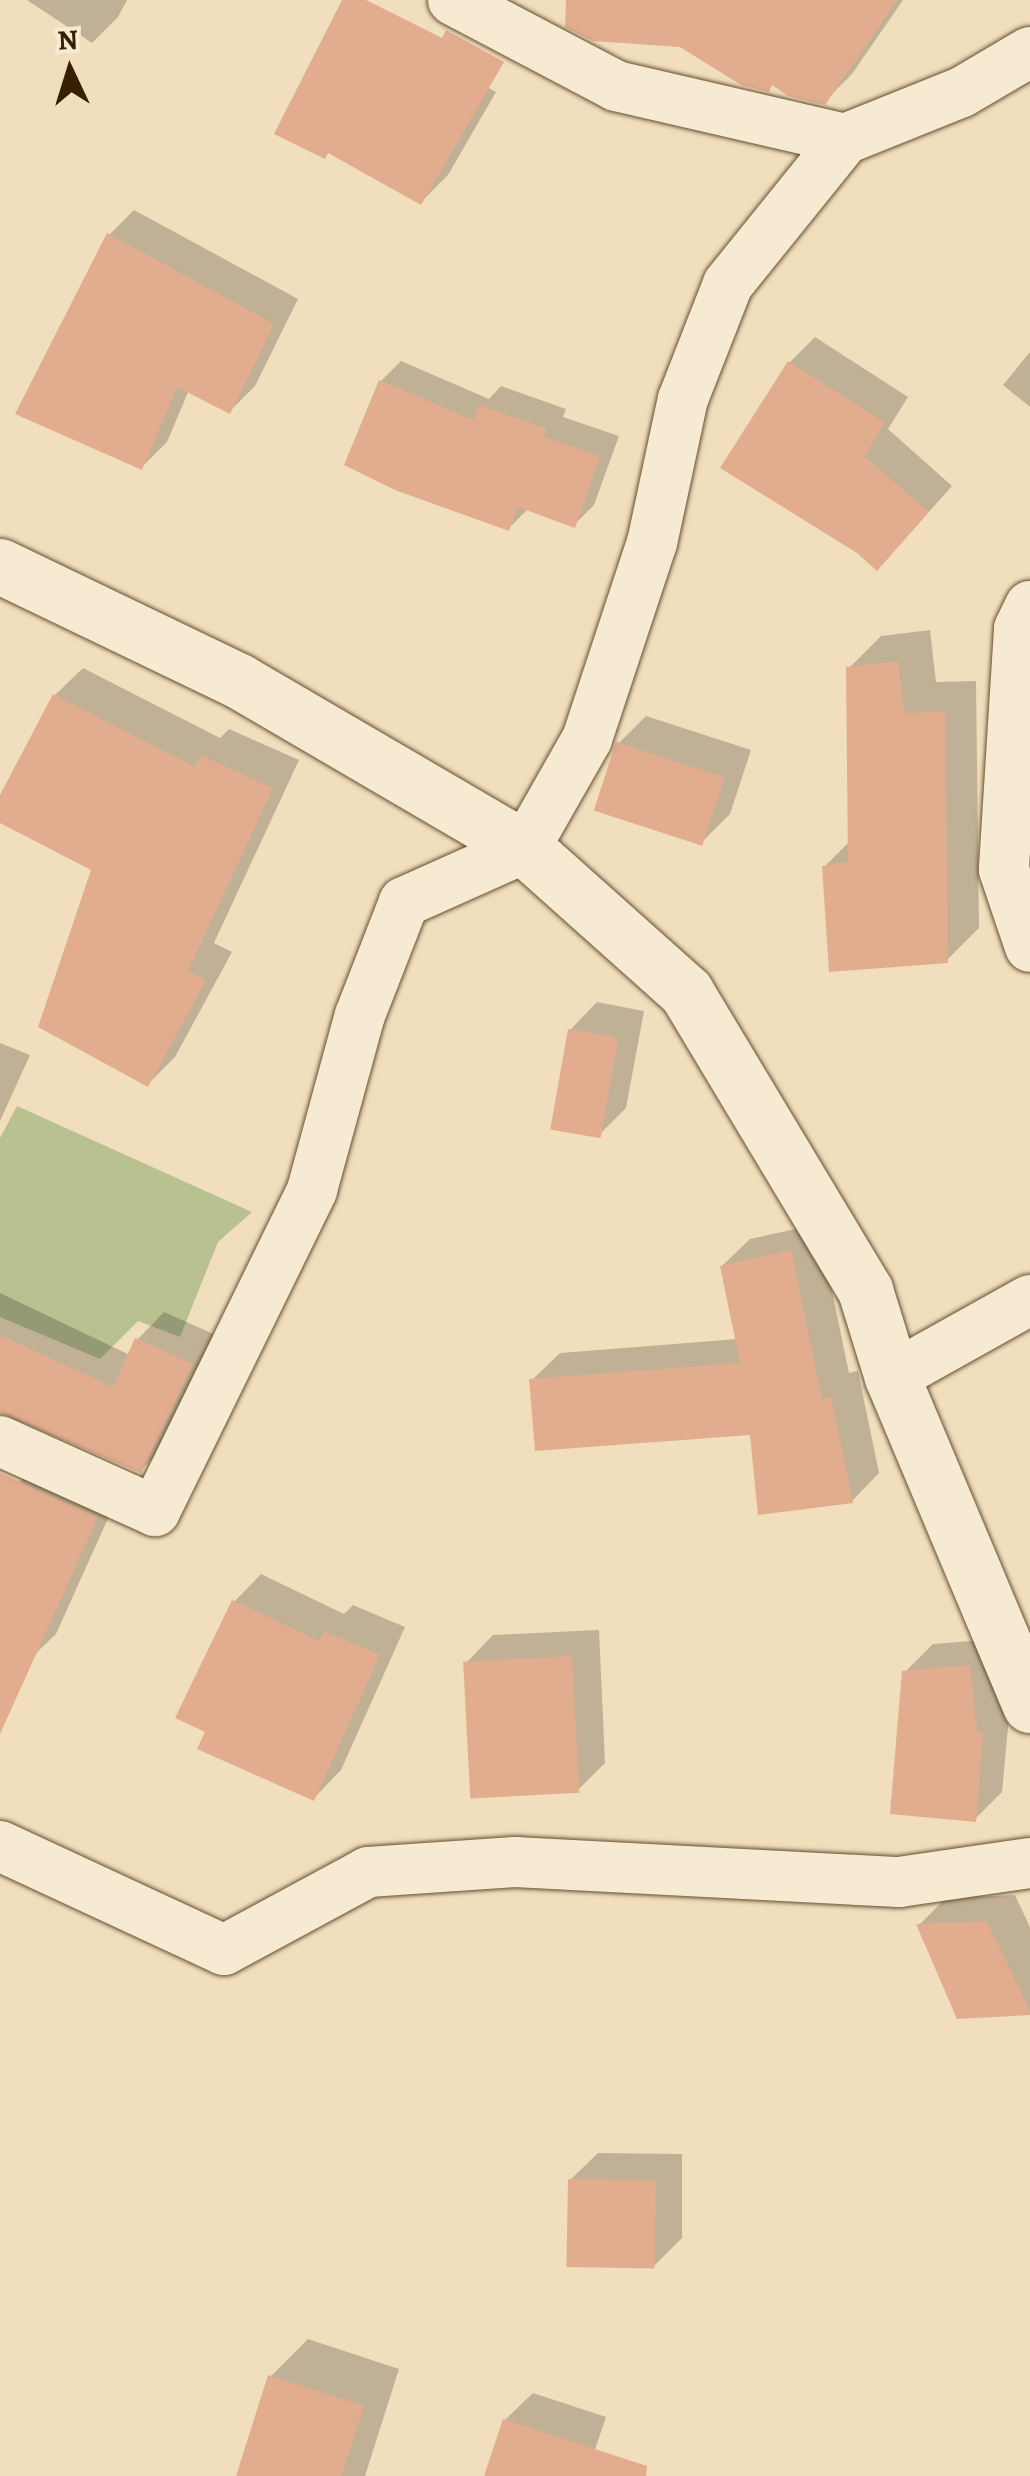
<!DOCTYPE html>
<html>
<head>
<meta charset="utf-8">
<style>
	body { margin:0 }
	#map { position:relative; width:1030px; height:2476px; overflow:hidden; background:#f1debc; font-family:Alegreya,serif }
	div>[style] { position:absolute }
	.green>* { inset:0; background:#bac191 }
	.shadow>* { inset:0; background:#0003 }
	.building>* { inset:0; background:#e2ad8e; transform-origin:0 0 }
	.roads { filter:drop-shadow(0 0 2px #654f31) drop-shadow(0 0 2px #654f31) }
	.minor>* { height:50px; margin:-25px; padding:0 25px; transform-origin:25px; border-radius:25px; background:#f6ead3 }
	.tertiary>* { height:55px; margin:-27.5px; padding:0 27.5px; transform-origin:27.5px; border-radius:27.5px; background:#f6ead3 }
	span { translate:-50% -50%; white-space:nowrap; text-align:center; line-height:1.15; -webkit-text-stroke:8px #f6ead3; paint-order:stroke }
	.north { position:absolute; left:20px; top:20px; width:100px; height:100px; -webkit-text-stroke:8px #f6ead3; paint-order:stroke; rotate:356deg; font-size:28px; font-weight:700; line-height:40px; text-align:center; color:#361f03 }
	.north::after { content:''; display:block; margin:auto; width:35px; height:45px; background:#361f03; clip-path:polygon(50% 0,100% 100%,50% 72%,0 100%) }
</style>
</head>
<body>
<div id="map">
	<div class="green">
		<div style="clip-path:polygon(17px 1106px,252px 1212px,218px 1242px,180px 1337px,138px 1321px,100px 1359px,0 1317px,0 1138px)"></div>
	</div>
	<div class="shadow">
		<div style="clip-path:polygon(27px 0,127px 0,118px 17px,92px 43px)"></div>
		<div style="clip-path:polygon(597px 0,903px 0,852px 74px,824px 102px,681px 45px)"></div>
		<div style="clip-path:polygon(380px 29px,496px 92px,448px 175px,421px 202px)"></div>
		<div style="clip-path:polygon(134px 210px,298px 299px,255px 386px,230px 411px,189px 390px,167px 442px,142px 467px,109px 235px)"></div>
		<div style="clip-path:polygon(815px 337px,908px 397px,888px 429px,952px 486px,902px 542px,790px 362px)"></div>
		<div style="clip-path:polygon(1030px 352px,1030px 407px,1003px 385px)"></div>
		<div style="clip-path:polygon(401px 361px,489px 399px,501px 386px,566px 409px,563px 417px,619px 436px,594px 505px,574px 525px,529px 508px,509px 528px,381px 381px)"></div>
		<div style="clip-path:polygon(930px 630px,936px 682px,976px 681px,979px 928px,946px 961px,824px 867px,850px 841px,849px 668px,881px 636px)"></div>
		<div style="clip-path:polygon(83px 668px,220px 738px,229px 729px,299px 760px,214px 943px,232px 952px,175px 1057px,148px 1084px,94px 869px,0 821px,0 800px,55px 695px)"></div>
		<div style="clip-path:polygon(646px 716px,751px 750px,730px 814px,703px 841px,618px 744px)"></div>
		<div style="clip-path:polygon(597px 1002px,644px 1011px,626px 1108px,599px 1135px,570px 1030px)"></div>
		<div style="clip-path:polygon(0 1043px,30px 1055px,0 1121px)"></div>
		<div style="clip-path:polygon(818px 1224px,849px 1373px,858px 1371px,879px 1473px,852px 1501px,752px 1432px,532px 1380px,560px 1353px,738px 1339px,722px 1266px,750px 1239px)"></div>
		<div style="clip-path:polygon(0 1293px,130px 1355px,137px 1340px,164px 1312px,218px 1336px,168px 1443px,141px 1470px,0 1408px)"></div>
		<div style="clip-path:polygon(42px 1459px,119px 1494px,56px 1634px,33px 1656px,0 1642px,0 1521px,19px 1482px)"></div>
		<div style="clip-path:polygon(261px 1574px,344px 1614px,353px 1605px,405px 1627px,341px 1770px,314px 1798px,234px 1602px)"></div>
		<div style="clip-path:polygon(599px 1630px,605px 1763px,578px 1790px,466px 1663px,493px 1635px)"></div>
		<div style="clip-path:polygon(997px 1639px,1010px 1706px,1002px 1792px,975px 1819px,905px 1672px,933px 1644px)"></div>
		<div style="clip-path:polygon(1015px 1895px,1030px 1927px,1030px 2013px,919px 1925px,946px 1898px)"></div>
		<div style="clip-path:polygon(598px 2153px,682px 2154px,682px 2238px,654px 2266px,570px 2180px)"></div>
		<div style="clip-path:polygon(308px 2339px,399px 2369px,365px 2476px,238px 2476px,270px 2377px)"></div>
		<div style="clip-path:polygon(533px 2393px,606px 2417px,586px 2476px,487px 2476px,505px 2420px)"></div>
	</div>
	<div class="building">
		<div style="clip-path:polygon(342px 0,366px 0,442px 38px,446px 30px,504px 62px,421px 205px,328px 153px,325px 159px,274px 134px)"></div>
		<div style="clip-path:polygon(566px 0,897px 0,825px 105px,788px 96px,772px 85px,769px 92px,741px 85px,680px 47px,593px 41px,565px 27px)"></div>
		<div style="clip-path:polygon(107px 233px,274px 324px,230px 414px,177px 387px,142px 470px,15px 414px)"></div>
		<div style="clip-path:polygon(788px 361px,885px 423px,864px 456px,929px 512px,877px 571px,857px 553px,720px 468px)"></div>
		<div style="clip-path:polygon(379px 380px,473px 420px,479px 405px,547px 429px,544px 437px,600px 456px,575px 528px,518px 507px,509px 531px,395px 490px,344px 465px)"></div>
		<div style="clip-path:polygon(898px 661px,904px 713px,945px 712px,948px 963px,829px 972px,822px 866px,848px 862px,846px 667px)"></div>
		<div style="clip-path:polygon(53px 694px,195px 767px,200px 755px,273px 788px,188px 971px,206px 980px,148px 1087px,38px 1027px,91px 870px,0 823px,0 795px)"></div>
		<div style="left:616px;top:742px;width:114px;height:72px;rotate:18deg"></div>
		<div style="left:568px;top:1029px;width:51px;height:102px;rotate:10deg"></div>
		<div style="clip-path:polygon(791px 1250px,822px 1399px,831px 1397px,853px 1503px,758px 1515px,750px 1435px,535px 1451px,529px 1379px,740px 1363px,720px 1266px)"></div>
		<div style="clip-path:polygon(0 1335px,113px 1387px,135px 1338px,193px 1364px,141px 1473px,0 1413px)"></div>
		<div style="clip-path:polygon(0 1473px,98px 1517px,0 1734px)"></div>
		<div style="clip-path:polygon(232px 1600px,319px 1641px,324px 1631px,380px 1655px,314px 1801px,197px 1749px,205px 1732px,175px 1718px)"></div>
		<div style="left:572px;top:1656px;width:137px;height:109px;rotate:87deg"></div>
		<div style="clip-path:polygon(970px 1665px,977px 1732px,983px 1733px,976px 1822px,890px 1814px,902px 1671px)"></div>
		<div style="clip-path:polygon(987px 1921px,1030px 2011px,1030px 2015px,957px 2019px,916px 1924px)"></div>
		<div style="left:568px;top:2179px;width:88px;height:88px;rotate:1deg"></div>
		<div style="clip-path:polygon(268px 2375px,364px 2406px,341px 2476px,236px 2476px)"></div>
		<div style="clip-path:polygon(503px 2419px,647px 2466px,646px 2476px,484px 2476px)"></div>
	</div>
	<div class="roads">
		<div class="minor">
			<div style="left:453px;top:0;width:184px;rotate:27.8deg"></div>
			<div style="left:616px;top:86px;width:235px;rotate:13deg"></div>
			<div style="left:1030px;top:606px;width:25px;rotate:116deg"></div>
			<div style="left:1019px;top:629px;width:241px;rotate:93.6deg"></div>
			<div style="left:1004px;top:870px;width:81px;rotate:71.3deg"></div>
			<div style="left:892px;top:1377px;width:158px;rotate:-29.2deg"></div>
			<div style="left:0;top:1441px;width:170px;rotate:24.3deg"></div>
			<div style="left:155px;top:1511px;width:357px;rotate:-63.9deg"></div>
			<div style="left:312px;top:1190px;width:181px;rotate:-74.7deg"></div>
			<div style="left:360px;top:1015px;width:121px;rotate:-68.7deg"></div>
			<div style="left:404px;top:902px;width:133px;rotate:-24.1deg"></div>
			<div style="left:525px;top:848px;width:125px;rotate:-60.4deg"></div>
			<div style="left:587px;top:739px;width:206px;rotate:-71.7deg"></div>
			<div style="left:652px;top:543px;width:147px;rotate:-77.9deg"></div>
			<div style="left:683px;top:399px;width:123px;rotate:-68.6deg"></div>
			<div style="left:728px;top:284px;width:186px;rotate:-51.1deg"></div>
			<div style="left:845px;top:139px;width:126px;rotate:-21.9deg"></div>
			<div style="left:962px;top:92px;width:79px;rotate:-30.5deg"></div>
			<div style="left:0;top:1846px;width:247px;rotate:24.9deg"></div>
			<div style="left:224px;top:1950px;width:164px;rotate:-28.4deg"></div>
			<div style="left:368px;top:1872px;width:147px;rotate:-3.9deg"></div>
			<div style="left:515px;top:1862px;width:385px;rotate:3deg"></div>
			<div style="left:899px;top:1882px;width:132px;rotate:-8.3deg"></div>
		</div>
		<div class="tertiary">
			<div style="left:0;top:566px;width:265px;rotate:25.7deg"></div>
			<div style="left:239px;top:681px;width:331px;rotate:30.3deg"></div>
			<div style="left:525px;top:848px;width:216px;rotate:41.8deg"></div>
			<div style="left:686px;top:992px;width:348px;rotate:59deg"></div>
			<div style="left:865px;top:1290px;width:91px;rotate:72.8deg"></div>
			<div style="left:892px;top:1377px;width:356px;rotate:67.2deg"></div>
		</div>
	</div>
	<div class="north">N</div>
</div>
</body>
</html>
